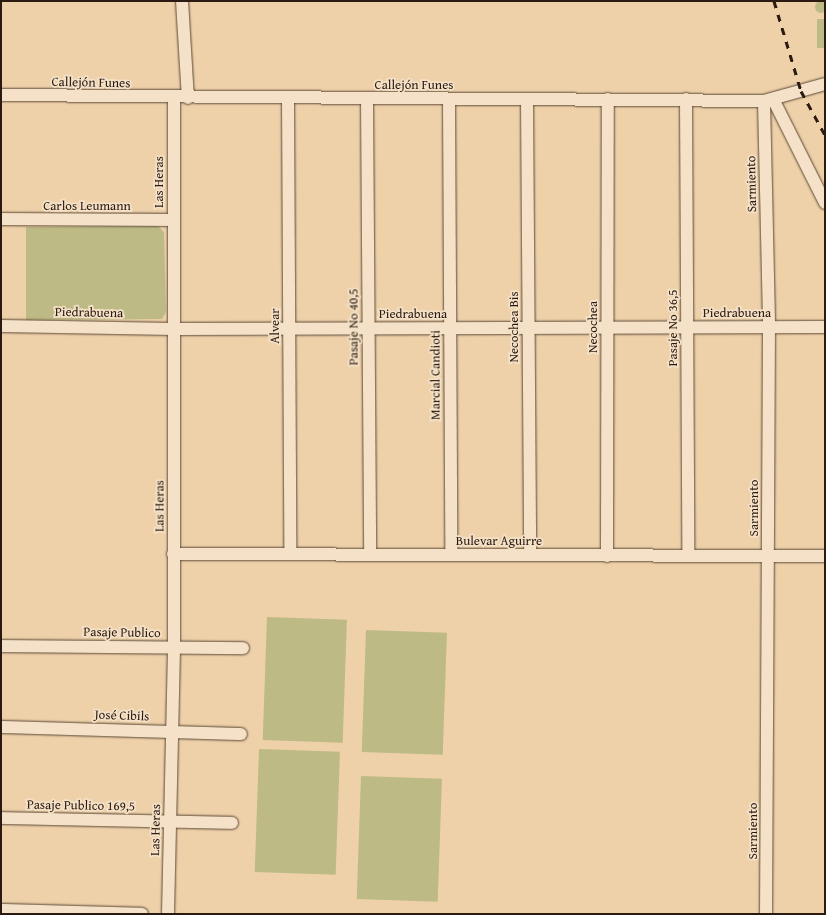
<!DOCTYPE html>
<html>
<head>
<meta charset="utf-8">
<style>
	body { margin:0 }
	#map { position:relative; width:826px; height:915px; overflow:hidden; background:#eed1a9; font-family:"Gentium Book Plus",serif }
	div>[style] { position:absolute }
	.green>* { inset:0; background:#bdba85; transform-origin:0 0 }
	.round { border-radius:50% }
	.roads { filter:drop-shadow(0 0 1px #5c4836) drop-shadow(0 0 1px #5c4836) }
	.minor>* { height:12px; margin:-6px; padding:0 6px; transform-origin:6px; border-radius:6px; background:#f4e1c7 }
	.rail>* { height:3px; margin-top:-1.5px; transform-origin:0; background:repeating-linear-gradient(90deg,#2b1a10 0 7px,transparent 0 14px) }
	span { translate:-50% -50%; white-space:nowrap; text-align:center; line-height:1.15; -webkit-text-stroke:3.5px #f4e1c7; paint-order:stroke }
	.street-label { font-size:13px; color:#2b1a10 }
	.frame { position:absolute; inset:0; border:2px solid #2b1a10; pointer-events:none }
</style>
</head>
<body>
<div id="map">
	<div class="green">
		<div class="round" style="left:815px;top:1px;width:12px;height:12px"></div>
		<div style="left:817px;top:19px;width:8px;height:29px"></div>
		<div style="clip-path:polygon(158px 226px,164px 232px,166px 312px,162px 319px,26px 320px,26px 227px)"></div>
		<div style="left:267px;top:617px;width:80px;height:123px;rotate:2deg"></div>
		<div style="left:366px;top:630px;width:81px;height:122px;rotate:2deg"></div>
		<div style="left:259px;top:749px;width:81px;height:123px;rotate:2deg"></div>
		<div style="left:361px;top:776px;width:81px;height:123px;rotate:2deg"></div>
	</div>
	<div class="roads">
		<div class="minor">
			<div style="left:182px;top:1px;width:97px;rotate:86.5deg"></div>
			<div style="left:1px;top:95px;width:763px;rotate:0.45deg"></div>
			<div style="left:764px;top:101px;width:63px;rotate:-15.6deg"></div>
			<div style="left:288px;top:98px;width:456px;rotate:89.7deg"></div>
			<div style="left:367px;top:99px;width:456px;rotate:89.6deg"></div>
			<div style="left:449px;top:99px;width:456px;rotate:89.7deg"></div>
			<div style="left:527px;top:99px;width:456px;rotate:89.6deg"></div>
			<div style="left:686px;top:99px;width:457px;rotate:89.7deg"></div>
			<div style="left:764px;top:101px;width:226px;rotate:88.7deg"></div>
			<div style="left:769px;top:327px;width:587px;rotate:90.29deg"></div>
			<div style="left:774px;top:101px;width:114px;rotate:63.4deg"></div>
			<div style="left:1px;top:219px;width:172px;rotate:0.3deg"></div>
			<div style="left:1px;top:326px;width:173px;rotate:1deg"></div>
			<div style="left:174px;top:329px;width:651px;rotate:-0.18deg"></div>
			<div style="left:173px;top:554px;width:652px;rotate:0.18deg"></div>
			<div style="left:607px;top:556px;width:457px;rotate:-89.9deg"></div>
			<div style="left:1px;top:646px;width:242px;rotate:0.5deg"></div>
			<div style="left:1px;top:727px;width:240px;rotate:1.7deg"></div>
			<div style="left:1px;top:818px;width:231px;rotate:1.2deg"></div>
			<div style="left:1px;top:910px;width:141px;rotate:1.6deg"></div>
			<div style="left:168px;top:914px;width:266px;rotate:-88.7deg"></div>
			<div style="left:174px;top:648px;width:549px;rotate:-90deg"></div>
		</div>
	</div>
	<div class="rail">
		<div style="left:774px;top:1px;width:94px;rotate:73.3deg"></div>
		<div style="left:801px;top:91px;width:50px;rotate:61.4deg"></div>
	</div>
	<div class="street-label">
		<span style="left:91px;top:83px;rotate:1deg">Callejón Funes</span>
		<span style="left:414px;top:85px">Callejón Funes</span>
		<span style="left:159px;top:182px;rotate:-90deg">Las Heras</span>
		<span style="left:752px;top:184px;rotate:-91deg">Sarmiento</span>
		<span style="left:87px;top:206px">Carlos Leumann</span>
		<span style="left:89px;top:313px;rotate:1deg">Piedrabuena</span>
		<span style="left:737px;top:313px">Piedrabuena</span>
		<span style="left:413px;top:314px">Piedrabuena</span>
		<span style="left:275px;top:326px;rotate:-90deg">Alvear</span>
		<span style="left:354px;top:327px;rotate:-90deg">Pasaje No 40,5</span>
		<span style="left:514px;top:327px;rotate:-90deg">Necochea Bis</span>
		<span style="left:593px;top:327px;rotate:-90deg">Necochea</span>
		<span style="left:673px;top:328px;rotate:-90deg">Pasaje No 36,5</span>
		<span style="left:436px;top:375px;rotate:-90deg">Marcial Candioti</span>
		<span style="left:160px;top:506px;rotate:-90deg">Las Heras</span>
		<span style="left:754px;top:508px;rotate:-90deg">Sarmiento</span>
		<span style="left:499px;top:541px">Bulevar Aguirre</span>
		<span style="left:122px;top:633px;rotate:1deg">Pasaje Publico</span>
		<span style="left:122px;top:716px;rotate:2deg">José Cibils</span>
		<span style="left:81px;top:806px;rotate:1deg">Pasaje Publico 169,5</span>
		<span style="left:156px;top:830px;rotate:-89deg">Las Heras</span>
		<span style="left:753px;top:831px;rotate:-90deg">Sarmiento</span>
	</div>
	<div class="frame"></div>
</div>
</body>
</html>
